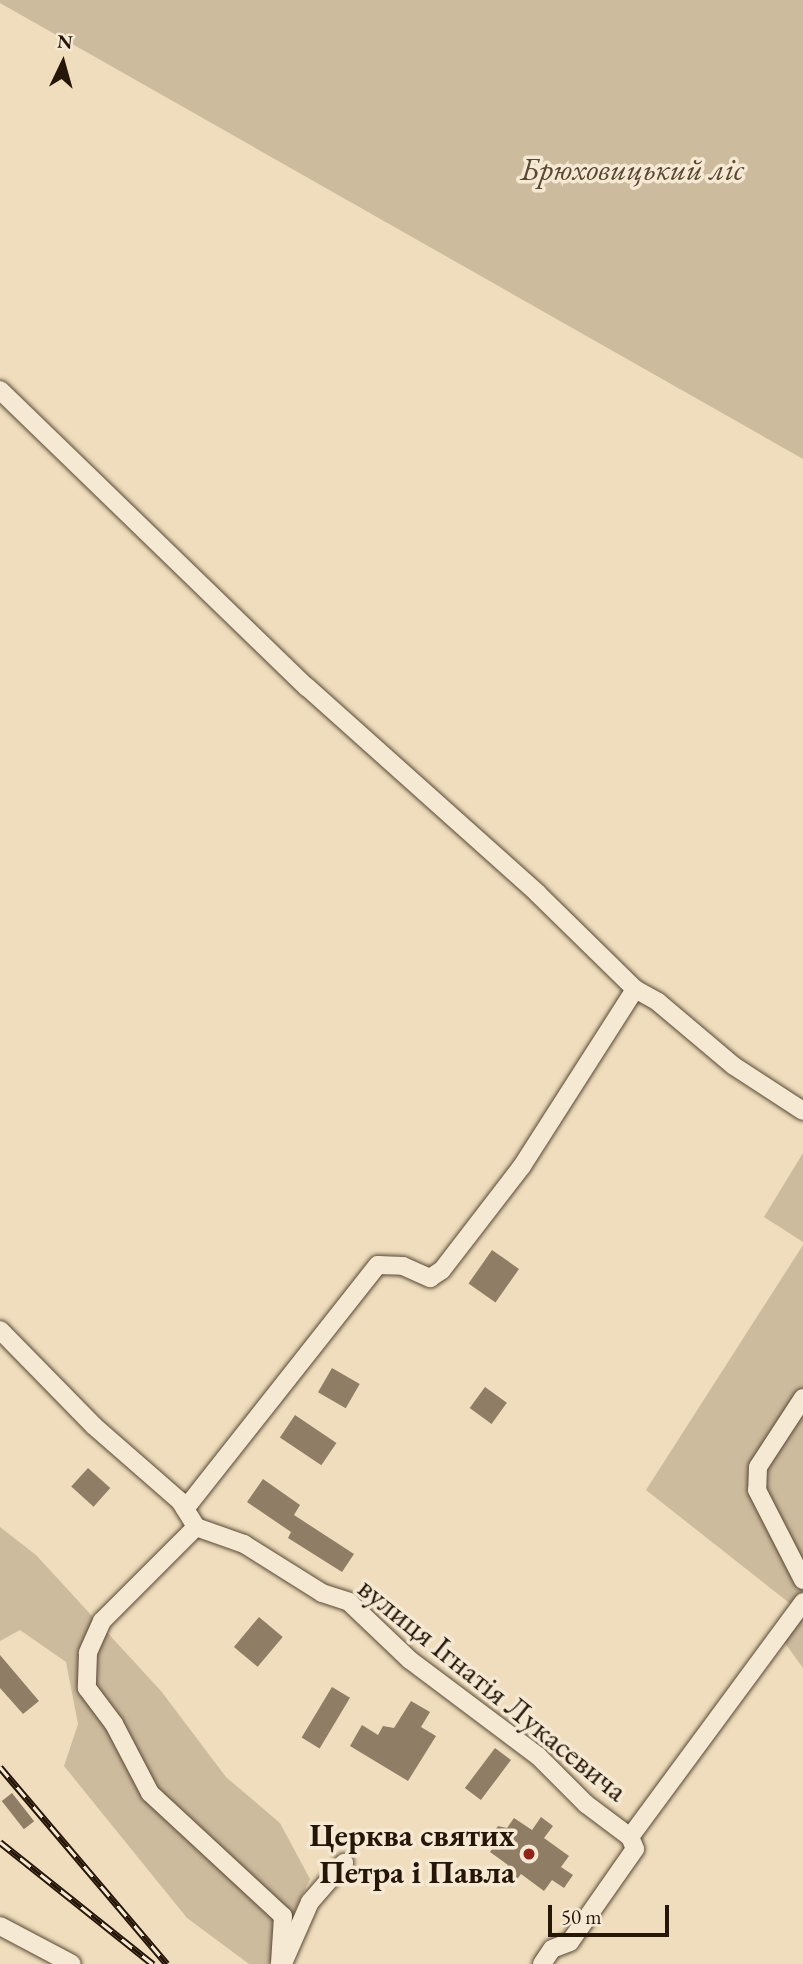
<!DOCTYPE html>
<html>
<head>
<meta charset="utf-8">
<style>
	body { margin:0 }
	#map { position:relative; width:803px; height:1964px; overflow:hidden; background:#efddbd; font-family:"EB Garamond",serif }
	div>[style] { position:absolute }
	.green>* { inset:0; background:#cdbb9e }
	.building>* { inset:0; background:#8f7d66; transform-origin:0 0 }
	.roads { filter:drop-shadow(0 0 2px #584834) drop-shadow(0 0 2px #584834) }
	.minor>* { height:18px; margin:-9px; padding:0 9px; transform-origin:9px; border-radius:9px; background:#f5e9d4 }
	.rail>* { height:7px; margin-top:-3.5px; transform-origin:0; background:repeating-linear-gradient(90deg,#f5e9d4 0 13px,#261607 0 26px); box-sizing:border-box; border-block:2px solid #261607 }
	.dots>* { width:19px; height:19px; translate:-50% -50%; box-sizing:border-box; border:4px solid #f5e9d4; border-radius:50% }
	span { translate:-50% -50%; white-space:nowrap; text-align:center; line-height:1.15; -webkit-text-stroke:7px #f5e9d4; paint-order:stroke }
	.park-label { font-size:32px; color:#584834; font-style:italic }
	.street-label { font-size:32px; color:#261607 }
	.poi-label { font-size:32px; color:#261607; font-weight:700 }
	.right { translate:-100% -50%; text-align:right }
	.north { position:absolute; left:28px; top:28px; width:70px; height:70px; -webkit-text-stroke:5px #f5e9d4; paint-order:stroke; rotate:5deg; font-size:19px; font-weight:700; line-height:28px; text-align:center; color:#261607 }
	.north::after { content:''; display:block; margin:auto; width:24px; height:32px; background:#261607; clip-path:polygon(50% 0,100% 100%,50% 72%,0 100%) }
	.scale { position:absolute; left:548px; top:1905px; width:121px; height:32px; box-sizing:border-box; border:4px solid #261607; border-top:0; padding-left:9px; font-size:21px; line-height:24px; white-space:nowrap; color:#261607; -webkit-text-stroke:5px #f5e9d4; paint-order:stroke }
</style>
</head>
<body>
<div id="map">
	<div class="green">
		<div style="clip-path:polygon(0 0,803px 0,803px 459px,0 3px)"></div>
		<div style="clip-path:polygon(803px 1153px,803px 1242px,764px 1217px)"></div>
		<div style="clip-path:polygon(803px 1245px,803px 1668px,777px 1632px,793px 1606px,646px 1490px)"></div>
		<div style="clip-path:polygon(0 1527px,36px 1555px,161px 1691px,226px 1777px,280px 1823px,310px 1879px,269px 1964px,249px 1964px,187px 1918px,64px 1766px,78px 1724px,66px 1662px,20px 1630px,0 1641px)"></div>
	</div>
	<div class="building">
		<div style="left:492px;top:1250px;width:33px;height:41px;rotate:35deg"></div>
		<div style="left:332px;top:1368px;width:32px;height:28px;rotate:30deg"></div>
		<div style="left:485px;top:1387px;width:27px;height:26px;rotate:36deg"></div>
		<div style="left:295px;top:1415px;width:50px;height:27px;rotate:34deg"></div>
		<div style="left:88px;top:1468px;width:30px;height:25px;rotate:42deg"></div>
		<div style="clip-path:polygon(263px 1479px,300px 1505px,294px 1515px,354px 1554px,342px 1572px,288px 1538px,291px 1532px,247px 1502px)"></div>
		<div style="left:259px;top:1617px;width:31px;height:39px;rotate:40deg"></div>
		<div style="clip-path:polygon(0 1655px,39px 1701px,23px 1714px,0 1688px)"></div>
		<div style="left:332px;top:1687px;width:21px;height:59px;rotate:31deg"></div>
		<div style="clip-path:polygon(411px 1701px,430px 1712px,421px 1727px,436px 1736px,408px 1781px,350px 1746px,362px 1725px,378px 1735px,383px 1726px,394px 1728px)"></div>
		<div style="left:495px;top:1748px;width:20px;height:50px;rotate:37deg"></div>
		<div style="left:12px;top:1793px;width:36px;height:13px;rotate:52deg"></div>
		<div style="clip-path:polygon(541px 1817px,553px 1826px,544px 1838px,569px 1856px,561px 1867px,573px 1875px,564px 1888px,552px 1880px,544px 1891px,521px 1874px,511px 1887px,499px 1877px,508px 1865px,490px 1852px,497px 1842px,493px 1833px,498px 1826px,507px 1828px,514px 1818px,532px 1830px)"></div>
	</div>
	<div class="roads">
		<div class="minor">
			<div style="left:0;top:390px;width:427px;rotate:44.1deg"></div>
			<div style="left:307px;top:687px;width:309px;rotate:41.8deg"></div>
			<div style="left:537px;top:893px;width:137px;rotate:44.4deg"></div>
			<div style="left:635px;top:989px;width:26px;rotate:29deg"></div>
			<div style="left:658px;top:1002px;width:99px;rotate:40.1deg"></div>
			<div style="left:734px;top:1066px;width:82px;rotate:33.1deg"></div>
			<div style="left:0;top:1330px;width:134px;rotate:45.6deg"></div>
			<div style="left:94px;top:1426px;width:114px;rotate:41.1deg"></div>
			<div style="left:180px;top:1501px;width:31px;rotate:58deg"></div>
			<div style="left:196px;top:1527px;width:51px;rotate:19.5deg"></div>
			<div style="left:244px;top:1544px;width:92px;rotate:32.1deg"></div>
			<div style="left:322px;top:1593px;width:28px;rotate:18deg"></div>
			<div style="left:349px;top:1602px;width:84px;rotate:43.6deg"></div>
			<div style="left:410px;top:1660px;width:160px;rotate:36.9deg"></div>
			<div style="left:538px;top:1756px;width:68px;rotate:45deg"></div>
			<div style="left:586px;top:1804px;width:55px;rotate:36.9deg"></div>
			<div style="left:630px;top:1837px;width:13px;rotate:67deg"></div>
			<div style="left:635px;top:1849px;width:113px;rotate:125deg"></div>
			<div style="left:570px;top:1942px;width:19px;rotate:159deg"></div>
			<div style="left:552px;top:1949px;width:18px;rotate:124deg"></div>
			<div style="left:803px;top:1398px;width:82px;rotate:123.1deg"></div>
			<div style="left:758px;top:1467px;width:23px;rotate:92deg"></div>
			<div style="left:757px;top:1490px;width:101px;rotate:62.9deg"></div>
			<div style="left:185px;top:1509px;width:311px;rotate:-51.7deg"></div>
			<div style="left:378px;top:1265px;width:25px;rotate:2deg"></div>
			<div style="left:403px;top:1266px;width:30px;rotate:24deg"></div>
			<div style="left:430px;top:1278px;width:14px;rotate:-34deg"></div>
			<div style="left:442px;top:1270px;width:131px;rotate:-52.4deg"></div>
			<div style="left:522px;top:1166px;width:210px;rotate:-57.4deg"></div>
			<div style="left:196px;top:1527px;width:133px;rotate:135deg"></div>
			<div style="left:102px;top:1621px;width:35px;rotate:114deg"></div>
			<div style="left:88px;top:1653px;width:35px;rotate:92deg"></div>
			<div style="left:87px;top:1688px;width:45px;rotate:53.1deg"></div>
			<div style="left:114px;top:1724px;width:78px;rotate:62.4deg"></div>
			<div style="left:150px;top:1793px;width:181px;rotate:42.8deg"></div>
			<div style="left:283px;top:1916px;width:48px;rotate:93.6deg"></div>
			<div style="left:630px;top:1837px;width:292px;rotate:-53.6deg"></div>
			<div style="left:0;top:1926px;width:81px;rotate:27.8deg"></div>
			<div style="left:284px;top:1961px;width:64px;rotate:-66.2deg"></div>
			<div style="left:310px;top:1902px;width:52px;rotate:-48.9deg"></div>
		</div>
	</div>
	<div class="rail">
		<div style="left:0;top:1767px;width:258px;rotate:49.7deg"></div>
		<div style="left:0;top:1842px;width:196px;rotate:38.6deg"></div>
	</div>
	<div class="dots">
		<div style="left:529px;top:1854px;background:#8f2418"></div>
	</div>
	<div class="park-label">
		<span style="left:632px;top:169px">Брюховицький ліс</span>
	</div>
	<div class="street-label">
		<span style="left:493px;top:1689px;rotate:39deg">вулиця Ігнатія Лукасевича</span>
	</div>
	<div class="poi-label">
		<span class="right" style="left:515px;top:1854px">Церква святих<br>Петра і Павла</span>
	</div>
	<div class="north">N</div>
	<div class="scale">50 m</div>
</div>
</body>
</html>
